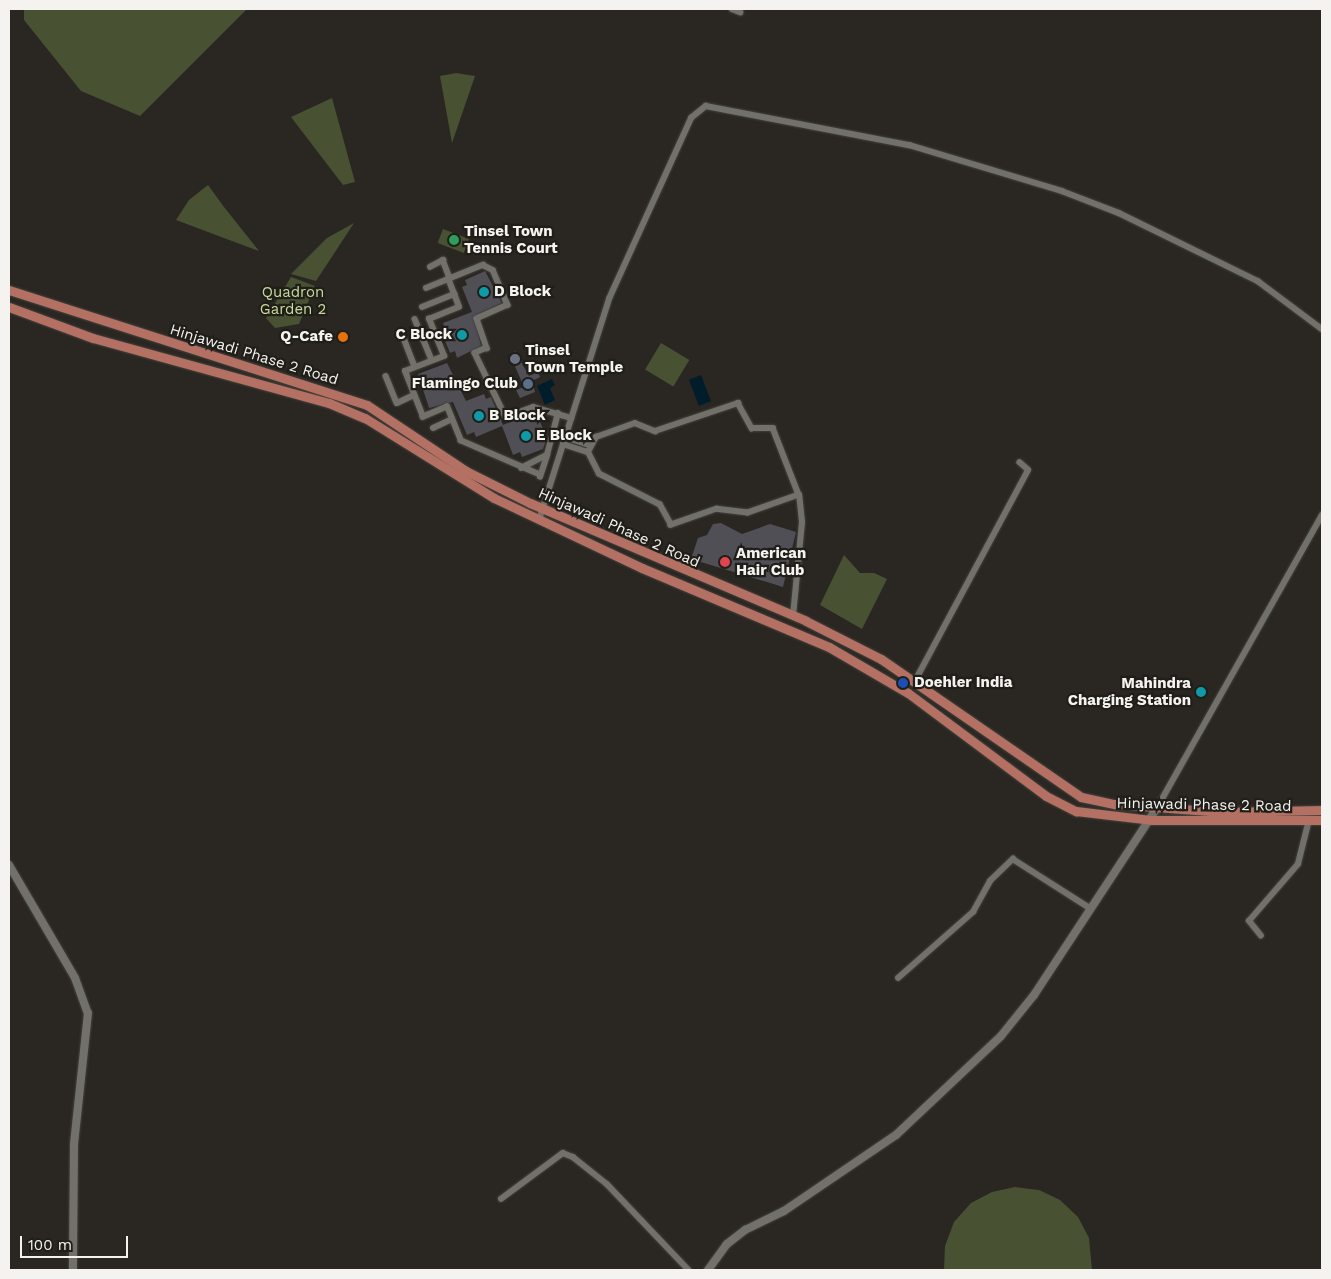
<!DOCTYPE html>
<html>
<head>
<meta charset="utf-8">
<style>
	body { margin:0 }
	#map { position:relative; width:1331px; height:1279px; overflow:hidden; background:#2a2722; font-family:"Work Sans",sans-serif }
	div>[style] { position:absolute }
	.green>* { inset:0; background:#485232; transform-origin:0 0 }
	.water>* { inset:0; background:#011c2b; transform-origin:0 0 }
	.building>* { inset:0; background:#504f55 }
	.roads { filter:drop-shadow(0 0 1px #44423d) drop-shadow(0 0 1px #44423d) }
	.minor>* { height:5.5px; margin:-2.75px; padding:0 2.75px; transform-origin:2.75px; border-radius:2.75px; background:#72706a }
	.tertiary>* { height:8px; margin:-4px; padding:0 4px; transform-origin:4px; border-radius:4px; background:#72706a }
	.primary>* { height:9px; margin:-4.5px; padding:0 4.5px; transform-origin:4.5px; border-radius:4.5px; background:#b37063 }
	.dots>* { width:14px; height:14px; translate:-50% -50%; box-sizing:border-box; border:2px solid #201e19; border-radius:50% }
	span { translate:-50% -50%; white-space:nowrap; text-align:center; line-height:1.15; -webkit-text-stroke:4.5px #201e19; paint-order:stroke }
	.poi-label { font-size:15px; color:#f5f3f0; font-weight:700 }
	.left { translate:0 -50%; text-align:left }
	.right { translate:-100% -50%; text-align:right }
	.park-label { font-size:15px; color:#c7da9b }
	.street-label { font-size:15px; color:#f5f3f0 }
	.frame { position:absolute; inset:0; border:10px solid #f5f3f0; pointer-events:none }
	.scale { position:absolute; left:20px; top:1236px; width:108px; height:22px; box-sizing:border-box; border:2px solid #f5f3f0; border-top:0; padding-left:6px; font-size:15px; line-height:18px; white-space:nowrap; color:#f5f3f0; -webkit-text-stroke:4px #201e19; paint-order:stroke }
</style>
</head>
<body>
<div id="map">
	<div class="green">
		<div style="clip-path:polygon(24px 9px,247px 9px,140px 116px,81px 91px,24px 20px)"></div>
		<div style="clip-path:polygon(456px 73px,475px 76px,452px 143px,440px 76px)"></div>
		<div style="clip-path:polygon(332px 98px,355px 182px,343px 185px,291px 117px)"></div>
		<div style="clip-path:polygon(208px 185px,224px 207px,259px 251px,176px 220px,189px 200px)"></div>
		<div style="clip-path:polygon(354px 223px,316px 281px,291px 274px,327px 238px)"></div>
		<div style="left:443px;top:229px;width:28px;height:15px;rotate:21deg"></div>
		<div style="clip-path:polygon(291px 277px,315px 286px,299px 324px,275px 328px,266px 318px)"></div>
		<div style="left:661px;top:343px;width:33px;height:31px;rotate:31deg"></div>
		<div style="clip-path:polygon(844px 555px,860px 573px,874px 573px,887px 579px,862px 629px,820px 605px)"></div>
		<div style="clip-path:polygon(1015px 1187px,1039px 1190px,1060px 1200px,1078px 1217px,1089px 1238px,1092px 1270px,944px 1270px,945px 1246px,954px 1222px,971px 1203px,992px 1192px)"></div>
	</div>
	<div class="water">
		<div style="left:701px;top:375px;width:28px;height:13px;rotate:69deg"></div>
		<div style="clip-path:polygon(552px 379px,555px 385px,550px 388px,555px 400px,545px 405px,537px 386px)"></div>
	</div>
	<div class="building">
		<div style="clip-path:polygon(485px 271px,502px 303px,474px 316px,481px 346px,457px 358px,455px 351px,450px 353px,441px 331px,445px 329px,443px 323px,472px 312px,462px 287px,467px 285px,465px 280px)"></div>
		<div style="clip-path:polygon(515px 351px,529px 376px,538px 372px,540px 377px,532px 381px,535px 392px,520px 398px,516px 390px,524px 387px,511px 357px)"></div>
		<div style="clip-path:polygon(447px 363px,466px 401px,484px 394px,486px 399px,491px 397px,503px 425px,529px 414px,531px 420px,538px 417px,547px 438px,543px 449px,522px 457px,520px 452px,513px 455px,502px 426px,476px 437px,474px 432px,467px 435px,453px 402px,429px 408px,418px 374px)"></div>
		<div style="clip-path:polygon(721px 523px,742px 534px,770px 524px,796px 532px,783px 587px,691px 559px,698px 538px,707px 535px,713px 524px)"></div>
	</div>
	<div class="roads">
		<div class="minor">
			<div style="left:732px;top:9px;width:9px;rotate:21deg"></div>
			<div style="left:430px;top:267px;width:15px;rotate:-28deg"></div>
			<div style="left:443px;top:260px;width:19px;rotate:69deg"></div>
			<div style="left:426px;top:288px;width:24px;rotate:-22deg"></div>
			<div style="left:422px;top:307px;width:35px;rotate:-22deg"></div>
			<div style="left:415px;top:319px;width:44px;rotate:67.5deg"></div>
			<div style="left:402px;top:333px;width:36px;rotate:69deg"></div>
			<div style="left:386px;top:376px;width:29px;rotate:68deg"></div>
			<div style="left:397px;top:403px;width:19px;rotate:-25deg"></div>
			<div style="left:433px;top:428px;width:21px;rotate:-25deg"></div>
			<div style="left:565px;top:437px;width:26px;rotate:18deg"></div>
			<div style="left:563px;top:444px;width:26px;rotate:18deg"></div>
			<div style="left:521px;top:468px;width:29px;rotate:-27deg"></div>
			<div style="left:547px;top:455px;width:43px;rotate:-75.3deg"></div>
			<div style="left:540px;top:475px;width:86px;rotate:-156.7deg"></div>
			<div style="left:461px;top:441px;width:37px;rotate:-112deg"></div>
			<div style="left:447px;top:407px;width:26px;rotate:157deg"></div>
			<div style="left:423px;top:417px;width:49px;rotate:-111.4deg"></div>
			<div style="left:405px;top:371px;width:42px;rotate:-21deg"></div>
			<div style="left:444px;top:356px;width:40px;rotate:-112deg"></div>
			<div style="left:429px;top:319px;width:32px;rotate:-22deg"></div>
			<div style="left:459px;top:307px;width:30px;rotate:-111deg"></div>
			<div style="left:448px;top:279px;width:38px;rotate:-22deg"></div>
			<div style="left:483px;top:265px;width:11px;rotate:27deg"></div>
			<div style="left:493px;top:270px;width:38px;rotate:67deg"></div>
			<div style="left:508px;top:305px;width:34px;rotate:156deg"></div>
			<div style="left:477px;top:319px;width:31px;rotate:71deg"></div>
			<div style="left:487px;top:348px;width:13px;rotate:157deg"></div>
			<div style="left:475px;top:353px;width:71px;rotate:64.2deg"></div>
			<div style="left:506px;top:417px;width:29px;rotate:-20deg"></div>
			<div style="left:533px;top:407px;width:40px;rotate:16deg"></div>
			<div style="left:540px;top:477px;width:23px;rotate:-72deg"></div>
			<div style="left:539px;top:520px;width:232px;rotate:-72.4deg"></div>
			<div style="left:609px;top:299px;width:199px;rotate:-65.6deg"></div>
			<div style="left:691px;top:118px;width:19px;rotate:-39deg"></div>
			<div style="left:706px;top:106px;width:207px;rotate:10.9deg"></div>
			<div style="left:909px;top:145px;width:160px;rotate:16.7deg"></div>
			<div style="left:1062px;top:191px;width:61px;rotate:21.1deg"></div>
			<div style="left:1119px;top:213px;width:155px;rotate:26.1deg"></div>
			<div style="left:1258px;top:281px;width:80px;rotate:36.9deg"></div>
			<div style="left:793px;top:616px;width:94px;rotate:-84.5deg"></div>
			<div style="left:802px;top:522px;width:27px;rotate:-96deg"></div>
			<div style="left:799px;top:495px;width:54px;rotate:160.6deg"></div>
			<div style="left:748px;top:513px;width:31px;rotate:-173deg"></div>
			<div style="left:717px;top:509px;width:49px;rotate:160.8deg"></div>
			<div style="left:671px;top:525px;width:23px;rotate:-119deg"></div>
			<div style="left:660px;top:505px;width:68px;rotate:-153.1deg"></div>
			<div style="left:599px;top:474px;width:25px;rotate:-117deg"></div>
			<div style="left:588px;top:452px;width:17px;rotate:-62deg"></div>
			<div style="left:596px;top:437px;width:41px;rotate:-19.7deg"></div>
			<div style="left:635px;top:423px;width:22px;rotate:22deg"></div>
			<div style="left:655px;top:431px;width:88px;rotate:-18.6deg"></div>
			<div style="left:738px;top:403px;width:29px;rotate:61deg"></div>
			<div style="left:752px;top:428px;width:21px"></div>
			<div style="left:773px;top:428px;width:72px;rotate:68.8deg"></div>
			<div style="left:915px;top:681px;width:239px;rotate:-61.8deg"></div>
			<div style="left:1028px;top:470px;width:11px;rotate:-139deg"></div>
			<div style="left:1157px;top:808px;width:336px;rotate:-60.6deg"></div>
			<div style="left:1261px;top:936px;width:19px;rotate:-129deg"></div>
			<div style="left:1249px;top:921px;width:75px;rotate:-49.3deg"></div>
			<div style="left:1298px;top:864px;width:45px;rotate:-76deg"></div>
			<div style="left:898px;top:978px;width:100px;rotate:-41.3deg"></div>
			<div style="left:973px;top:912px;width:35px;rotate:-61deg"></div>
			<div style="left:990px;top:881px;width:32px;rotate:-44deg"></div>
			<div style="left:1013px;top:859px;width:91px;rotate:32.5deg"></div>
			<div style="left:501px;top:1199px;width:77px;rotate:-36.6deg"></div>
			<div style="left:563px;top:1153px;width:11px;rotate:22deg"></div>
			<div style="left:573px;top:1157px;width:43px;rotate:38.5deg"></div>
			<div style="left:607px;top:1184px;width:119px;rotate:46.4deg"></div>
		</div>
		<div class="tertiary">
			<div style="left:9px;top:865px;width:131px;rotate:59.7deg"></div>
			<div style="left:75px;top:978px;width:37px;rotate:70deg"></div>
			<div style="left:88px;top:1013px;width:133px;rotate:96.1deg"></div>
			<div style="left:74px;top:1145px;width:125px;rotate:90.5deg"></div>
			<div style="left:708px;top:1270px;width:32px;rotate:-54deg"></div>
			<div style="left:727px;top:1244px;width:23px;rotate:-38deg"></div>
			<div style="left:745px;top:1230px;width:43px;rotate:-26deg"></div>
			<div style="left:784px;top:1211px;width:135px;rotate:-34.2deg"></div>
			<div style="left:896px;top:1135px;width:144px;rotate:-43.3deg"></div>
			<div style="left:1001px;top:1036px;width:53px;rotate:-51.2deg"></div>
			<div style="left:1034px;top:995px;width:224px;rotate:-56.7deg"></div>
		</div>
		<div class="primary">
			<div style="left:9px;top:290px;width:376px;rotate:17.8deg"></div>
			<div style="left:367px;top:405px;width:119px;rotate:33.7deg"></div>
			<div style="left:466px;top:471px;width:72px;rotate:26.6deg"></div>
			<div style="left:530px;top:503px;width:300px;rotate:23.1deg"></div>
			<div style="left:806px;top:621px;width:84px;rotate:26.9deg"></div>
			<div style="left:881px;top:659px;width:243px;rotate:34.6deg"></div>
			<div style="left:1081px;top:797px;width:35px;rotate:12deg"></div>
			<div style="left:1115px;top:804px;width:108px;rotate:4.2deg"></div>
			<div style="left:1223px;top:812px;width:99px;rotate:-1.2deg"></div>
			<div style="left:9px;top:307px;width:90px;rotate:20.3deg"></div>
			<div style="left:93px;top:338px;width:245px;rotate:15.4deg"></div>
			<div style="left:329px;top:403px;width:39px;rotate:23deg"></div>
			<div style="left:365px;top:418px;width:152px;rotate:31.8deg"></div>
			<div style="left:494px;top:498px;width:164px;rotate:25.3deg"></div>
			<div style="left:642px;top:568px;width:203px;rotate:22.9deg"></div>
			<div style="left:829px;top:647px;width:91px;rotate:30.2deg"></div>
			<div style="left:908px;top:693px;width:172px;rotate:36.7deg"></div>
			<div style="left:1046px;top:796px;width:34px;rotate:27deg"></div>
			<div style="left:1076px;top:811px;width:77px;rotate:6.8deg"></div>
			<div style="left:1152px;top:820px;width:170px"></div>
		</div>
	</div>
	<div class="dots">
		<div style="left:454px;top:240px;background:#2e9e5b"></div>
		<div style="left:484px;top:292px;background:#0f9aa8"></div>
		<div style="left:462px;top:335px;background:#0f9aa8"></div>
		<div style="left:343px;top:337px;background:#e8710a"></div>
		<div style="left:515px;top:359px;background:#6b7280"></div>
		<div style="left:528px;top:384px;background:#5c6f8a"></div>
		<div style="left:479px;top:416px;background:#0f9aa8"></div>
		<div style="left:526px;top:436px;background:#0f9aa8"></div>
		<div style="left:725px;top:562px;background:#e0444e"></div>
		<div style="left:903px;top:683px;background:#1a4fb4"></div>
		<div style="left:1201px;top:692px;background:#0f9aa8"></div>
	</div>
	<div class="poi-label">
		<span class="left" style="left:464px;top:240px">Tinsel Town<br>Tennis Court</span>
		<span class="left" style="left:494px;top:292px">D Block</span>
		<span class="right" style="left:452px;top:335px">C Block</span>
		<span class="right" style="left:333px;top:337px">Q-Cafe</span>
		<span class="left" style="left:525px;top:359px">Tinsel<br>Town Temple</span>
		<span class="right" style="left:518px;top:384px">Flamingo Club</span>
		<span class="left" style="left:489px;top:416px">B Block</span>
		<span class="left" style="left:536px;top:436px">E Block</span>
		<span class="left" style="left:736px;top:562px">American<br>Hair Club</span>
		<span class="left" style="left:914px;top:683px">Doehler India</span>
		<span class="right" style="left:1191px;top:692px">Mahindra<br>Charging Station</span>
	</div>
	<div class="park-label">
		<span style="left:293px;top:301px">Quadron<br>Garden 2</span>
	</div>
	<div class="street-label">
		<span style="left:254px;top:355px;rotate:17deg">Hinjawadi Phase 2 Road</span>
		<span style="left:619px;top:528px;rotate:24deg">Hinjawadi Phase 2 Road</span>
		<span style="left:1204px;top:805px;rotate:1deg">Hinjawadi Phase 2 Road</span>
	</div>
	<div class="frame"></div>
	<div class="scale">100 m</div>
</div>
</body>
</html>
